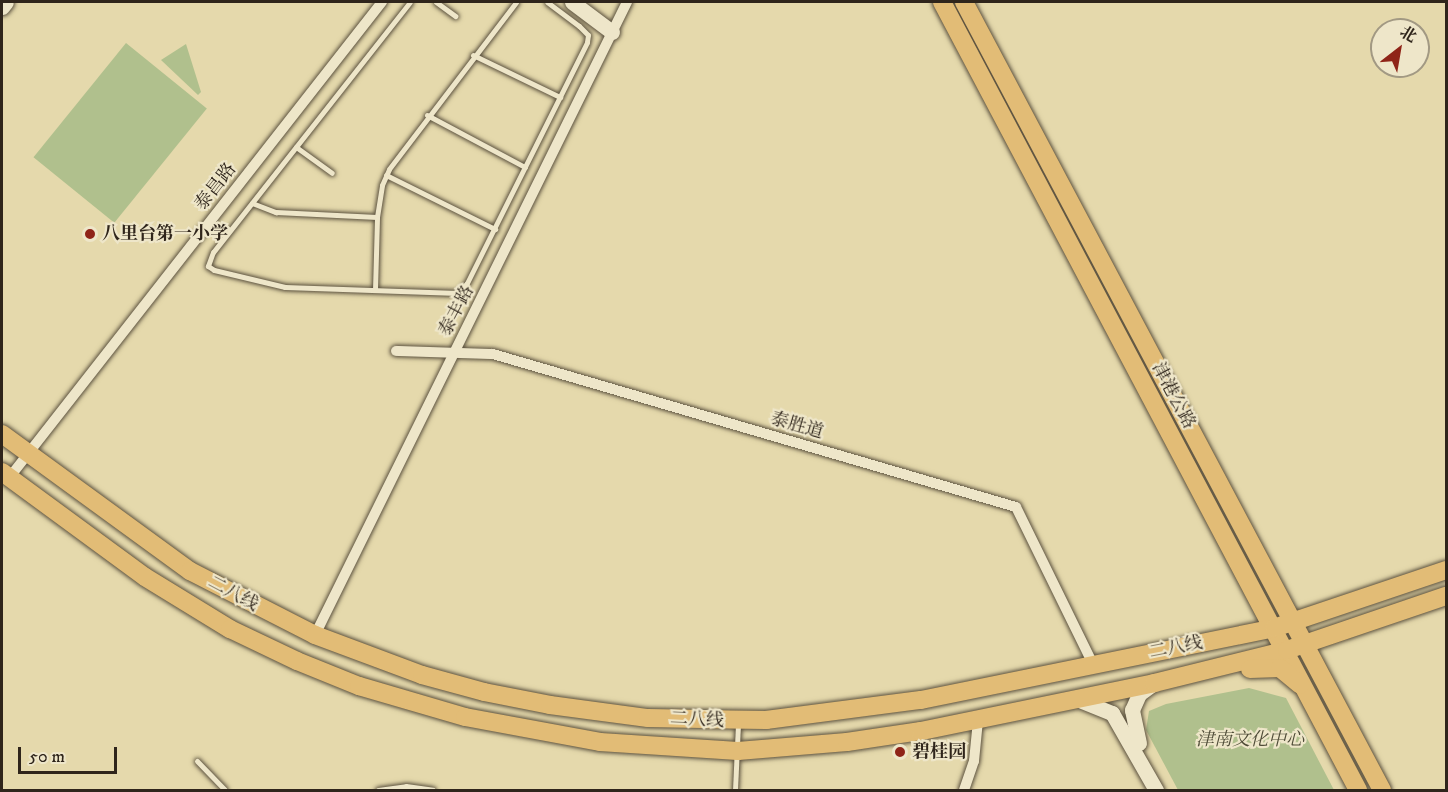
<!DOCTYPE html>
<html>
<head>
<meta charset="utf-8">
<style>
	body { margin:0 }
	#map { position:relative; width:1448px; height:792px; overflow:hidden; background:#e5d9ac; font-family:"IM FELL DW Pica","Noto Serif SC",serif }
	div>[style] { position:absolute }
	.green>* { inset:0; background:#b0c08d; transform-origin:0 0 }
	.roads { filter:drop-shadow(0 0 2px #5c523f) drop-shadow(0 0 2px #5c523f) }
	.lane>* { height:5px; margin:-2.5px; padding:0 2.5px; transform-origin:2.5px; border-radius:2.5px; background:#eee6c9 }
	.street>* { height:10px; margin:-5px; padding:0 5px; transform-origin:5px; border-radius:5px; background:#eee6c9 }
	.secondary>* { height:15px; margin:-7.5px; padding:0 7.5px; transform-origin:7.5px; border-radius:7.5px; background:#eee6c9 }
	.primary>* { height:18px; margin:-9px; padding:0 9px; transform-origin:9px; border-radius:9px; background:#e2bc76 }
	.dots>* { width:16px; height:16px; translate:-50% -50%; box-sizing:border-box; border:3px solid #eee6c9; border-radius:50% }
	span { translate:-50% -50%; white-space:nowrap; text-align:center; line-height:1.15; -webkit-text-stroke:4.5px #eee6c9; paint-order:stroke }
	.street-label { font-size:18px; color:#2f251b }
	.poi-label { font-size:18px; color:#2f251b; font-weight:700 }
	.left { translate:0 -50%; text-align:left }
	.park-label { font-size:18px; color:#4f4c38; font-style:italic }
	.frame { position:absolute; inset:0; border:3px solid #2f251b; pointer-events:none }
	.north { position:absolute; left:1370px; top:18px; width:60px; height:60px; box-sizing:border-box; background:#eee6c9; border:2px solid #a29983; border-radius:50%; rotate:31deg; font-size:16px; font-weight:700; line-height:24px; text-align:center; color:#2f251b }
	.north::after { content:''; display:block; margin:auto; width:21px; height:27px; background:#8f2418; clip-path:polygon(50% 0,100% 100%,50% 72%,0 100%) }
	.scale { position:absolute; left:18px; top:747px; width:99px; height:27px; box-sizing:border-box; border:3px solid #2f251b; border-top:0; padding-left:8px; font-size:18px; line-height:21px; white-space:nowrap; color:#2f251b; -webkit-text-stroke:4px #eee6c9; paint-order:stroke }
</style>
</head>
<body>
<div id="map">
	<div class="green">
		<div style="left:126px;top:43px;width:104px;height:147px;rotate:39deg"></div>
		<div style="clip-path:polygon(186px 44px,201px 92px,198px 95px,161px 60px)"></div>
		<div style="clip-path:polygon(1249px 688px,1286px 698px,1334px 790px,1178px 790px,1146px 730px,1149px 711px,1166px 704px)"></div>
	</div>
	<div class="roads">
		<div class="lane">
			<div style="left:410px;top:2px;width:318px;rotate:128.2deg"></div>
			<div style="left:213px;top:252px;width:15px;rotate:110deg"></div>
			<div style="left:208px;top:266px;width:7px;rotate:34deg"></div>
			<div style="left:214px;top:270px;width:73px;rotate:13.5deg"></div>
			<div style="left:285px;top:287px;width:173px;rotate:2deg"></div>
			<div style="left:458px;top:293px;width:13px;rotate:-48deg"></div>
			<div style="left:467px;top:283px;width:269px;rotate:-63.5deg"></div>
			<div style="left:587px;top:42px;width:7px;rotate:-82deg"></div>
			<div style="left:588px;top:35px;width:13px;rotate:-135deg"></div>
			<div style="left:579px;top:26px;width:40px;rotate:-143deg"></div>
			<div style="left:436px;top:2px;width:24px;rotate:36deg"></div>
			<div style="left:473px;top:55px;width:97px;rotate:25.8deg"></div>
			<div style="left:427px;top:115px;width:111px;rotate:28deg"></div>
			<div style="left:296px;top:147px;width:44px;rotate:35.8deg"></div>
			<div style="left:386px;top:175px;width:122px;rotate:26.4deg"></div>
			<div style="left:252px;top:203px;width:26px;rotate:21deg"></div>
			<div style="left:276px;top:212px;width:101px;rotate:2.8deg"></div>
			<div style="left:375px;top:290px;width:73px;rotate:-88.4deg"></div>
			<div style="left:377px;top:217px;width:32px;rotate:-81deg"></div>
			<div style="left:382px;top:185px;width:17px;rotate:-66deg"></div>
			<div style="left:389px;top:169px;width:210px;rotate:-52.7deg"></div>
			<div style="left:197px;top:761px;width:40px;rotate:46deg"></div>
			<div style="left:378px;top:790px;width:28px;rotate:-8deg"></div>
			<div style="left:406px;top:786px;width:27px;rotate:8deg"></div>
			<div style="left:735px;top:790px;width:67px;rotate:-87.4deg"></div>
		</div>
		<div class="street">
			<div style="left:396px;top:351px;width:97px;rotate:1.8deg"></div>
			<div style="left:493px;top:354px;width:545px;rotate:16.31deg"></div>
			<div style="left:1016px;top:507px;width:175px;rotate:63.9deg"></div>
			<div style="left:9px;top:478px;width:605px;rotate:-51.92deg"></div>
			<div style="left:315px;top:635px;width:706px;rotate:-63.76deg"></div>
			<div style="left:964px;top:790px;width:31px;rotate:-71deg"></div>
			<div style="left:974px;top:761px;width:41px;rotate:-84.4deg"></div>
		</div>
		<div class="secondary">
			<div style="left:572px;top:2px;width:50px;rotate:36.9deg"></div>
			<div style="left:2px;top:7px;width:6px;rotate:-51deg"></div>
			<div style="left:1077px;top:699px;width:38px;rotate:22deg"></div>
			<div style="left:1112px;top:713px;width:89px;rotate:60.3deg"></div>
			<div style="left:1139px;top:743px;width:34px;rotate:-102deg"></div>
			<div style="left:1132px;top:710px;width:17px;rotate:-66deg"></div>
			<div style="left:1139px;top:694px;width:17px;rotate:-36deg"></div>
		</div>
		<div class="primary">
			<div style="left:942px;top:2px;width:891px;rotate:62.17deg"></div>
			<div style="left:964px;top:2px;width:892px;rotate:62.06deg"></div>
			<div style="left:2px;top:434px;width:233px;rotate:36.1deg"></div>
			<div style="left:190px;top:571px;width:140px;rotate:27.1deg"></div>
			<div style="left:315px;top:635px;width:114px;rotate:20.5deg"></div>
			<div style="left:422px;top:675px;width:64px;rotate:15.3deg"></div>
			<div style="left:484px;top:692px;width:67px;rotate:11.1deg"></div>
			<div style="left:550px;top:705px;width:99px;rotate:7.6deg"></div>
			<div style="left:648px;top:718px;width:118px;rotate:1deg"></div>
			<div style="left:766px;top:720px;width:156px;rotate:-7.4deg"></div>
			<div style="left:921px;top:700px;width:360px;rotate:-11.5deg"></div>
			<div style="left:1274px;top:628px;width:182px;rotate:-18.6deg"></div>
			<div style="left:2px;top:472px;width:177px;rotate:36.3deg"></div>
			<div style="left:145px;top:577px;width:100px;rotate:31.5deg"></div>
			<div style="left:230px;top:629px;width:74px;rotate:25.5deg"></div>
			<div style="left:297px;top:661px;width:67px;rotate:22deg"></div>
			<div style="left:359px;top:686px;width:110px;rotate:16.3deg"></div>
			<div style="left:465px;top:717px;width:137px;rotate:10.5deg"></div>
			<div style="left:600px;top:742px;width:138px;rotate:3.7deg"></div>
			<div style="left:738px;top:751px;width:109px;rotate:-4.7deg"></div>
			<div style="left:847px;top:742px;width:75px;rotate:-8.5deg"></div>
			<div style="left:921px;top:731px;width:238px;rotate:-11.6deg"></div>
			<div style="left:1154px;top:683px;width:137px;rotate:-13.9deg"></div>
			<div style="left:1287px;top:650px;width:168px;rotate:-18.8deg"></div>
			<div style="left:1250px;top:669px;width:30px;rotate:-2deg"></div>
			<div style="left:1280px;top:668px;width:26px;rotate:40deg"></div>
		</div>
	</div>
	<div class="dots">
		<div style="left:90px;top:234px;background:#8f2418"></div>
		<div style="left:900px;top:752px;background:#8f2418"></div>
	</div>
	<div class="street-label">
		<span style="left:216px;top:187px;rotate:-52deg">泰昌路</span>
		<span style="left:457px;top:311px;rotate:-62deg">泰丰路</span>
		<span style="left:1173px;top:396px;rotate:62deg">津港公路</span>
		<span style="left:797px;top:426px;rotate:16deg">泰胜道</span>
		<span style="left:233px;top:594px;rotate:28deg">二八线</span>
		<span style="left:1176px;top:648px;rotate:-11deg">二八线</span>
		<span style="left:697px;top:720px;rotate:3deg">二八线</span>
	</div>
	<div class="poi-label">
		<span class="left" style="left:102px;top:234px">八里台第一小学</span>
		<span class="left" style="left:912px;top:752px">碧桂园</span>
	</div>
	<div class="park-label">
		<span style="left:1250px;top:740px">津南文化中心</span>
	</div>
	<div class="frame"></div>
	<div class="north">北</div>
	<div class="scale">50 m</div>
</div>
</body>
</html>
